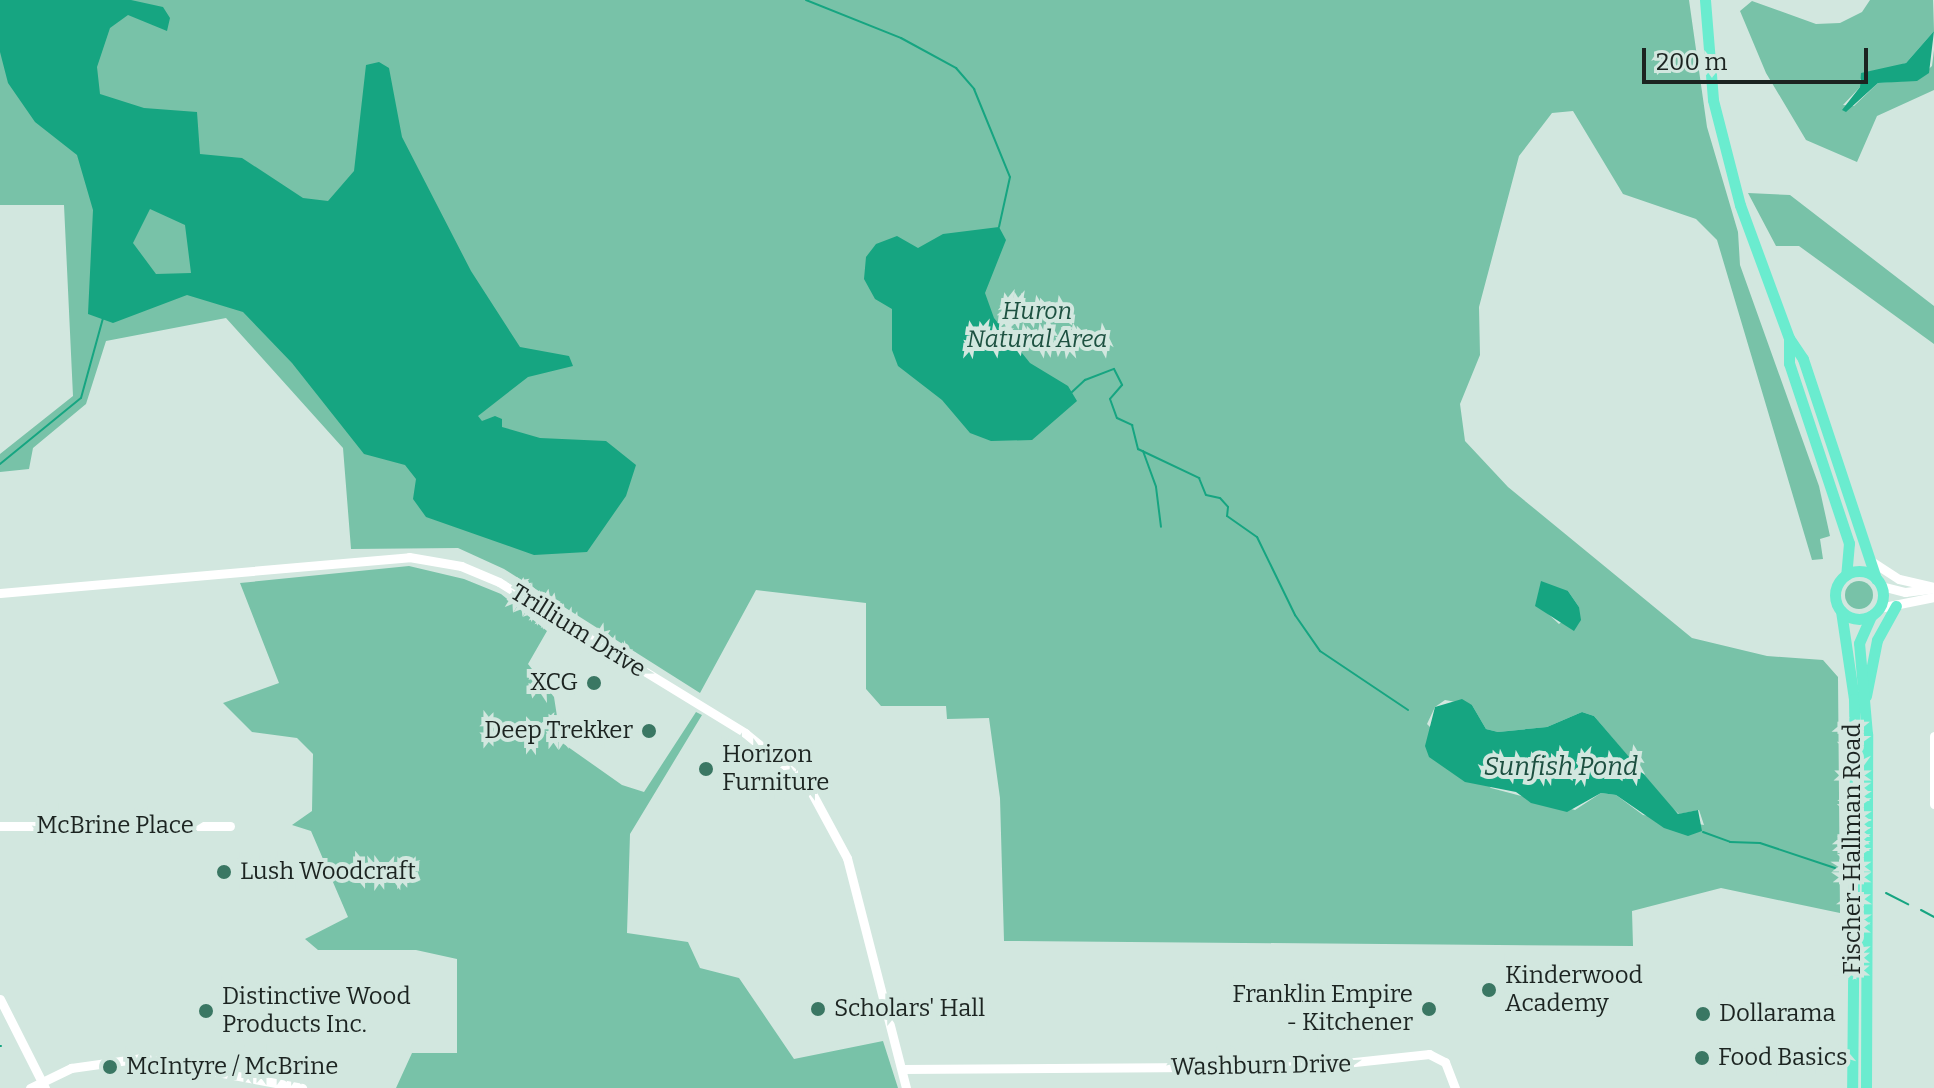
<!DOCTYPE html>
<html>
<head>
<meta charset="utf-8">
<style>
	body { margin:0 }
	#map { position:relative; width:1934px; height:1088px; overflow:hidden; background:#d2e7df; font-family:Bitter,serif }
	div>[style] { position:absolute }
	.green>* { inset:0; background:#78c2a8 }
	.round { border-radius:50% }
	.water>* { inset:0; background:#16a581 }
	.stream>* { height:2px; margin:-1px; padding:0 1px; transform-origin:1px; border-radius:1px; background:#16a581 }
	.minor>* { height:9px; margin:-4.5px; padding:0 4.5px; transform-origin:4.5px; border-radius:4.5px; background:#fff }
	.major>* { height:11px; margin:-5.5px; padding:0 5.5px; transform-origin:5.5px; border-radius:5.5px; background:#6aeccf }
	.major>.ring { margin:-5.5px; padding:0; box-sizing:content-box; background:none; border:11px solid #6aeccf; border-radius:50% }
	.dots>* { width:22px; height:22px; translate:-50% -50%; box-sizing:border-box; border:4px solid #d2e7df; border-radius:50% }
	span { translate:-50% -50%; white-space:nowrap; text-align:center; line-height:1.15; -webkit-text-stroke:8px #d2e7df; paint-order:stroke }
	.park-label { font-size:24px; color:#1d5141; font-style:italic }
	.street-label { font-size:24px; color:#1c2421 }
	.poi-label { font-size:24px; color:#1c2421 }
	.right { translate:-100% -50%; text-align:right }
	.left { translate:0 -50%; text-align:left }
	.water-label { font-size:26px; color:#1c4f40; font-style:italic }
	.scale { position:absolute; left:1642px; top:48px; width:226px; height:36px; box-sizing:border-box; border:4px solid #1c2421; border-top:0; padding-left:10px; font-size:24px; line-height:28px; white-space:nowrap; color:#1c2421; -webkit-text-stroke:6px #d2e7df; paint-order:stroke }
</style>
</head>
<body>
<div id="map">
	<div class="green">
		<div style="clip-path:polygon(evenodd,0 0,1689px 0,1707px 127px,1738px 232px,1740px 265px,1819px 486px,1830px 536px,1820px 539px,1823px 559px,1812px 560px,1717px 240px,1696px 219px,1623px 194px,1573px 111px,1552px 113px,1519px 156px,1479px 307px,1480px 355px,1460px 404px,1465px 441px,1508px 487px,1692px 638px,1767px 656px,1823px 660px,1838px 677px,1840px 913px,1721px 888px,1632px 911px,1633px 946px,1004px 941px,1000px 798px,989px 718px,947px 719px,946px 706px,881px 706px,866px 689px,866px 603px,756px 590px,700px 693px,504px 569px,458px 548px,351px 549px,343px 448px,226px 318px,106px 341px,86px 404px,33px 448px,29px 469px,0 472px,0 454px,73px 396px,64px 205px,0 205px,0 0,1568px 591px,1579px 607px,1559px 624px,1545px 611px,1568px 591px,0 0,1445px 700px,1472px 705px,1486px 729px,1498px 732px,1547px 727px,1582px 712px,1594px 716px,1671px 807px,1679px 814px,1699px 810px,1704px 825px,1643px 815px,1616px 795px,1601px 793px,1575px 810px,1491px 788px,1427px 724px,1435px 707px,1445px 700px)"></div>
		<div style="clip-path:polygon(1870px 0,1933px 0,1934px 31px,1906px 63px,1860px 79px,1860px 87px,1843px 105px,1854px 106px,1878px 83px,1917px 80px,1932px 66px,1934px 50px,1934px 90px,1877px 116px,1857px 162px,1806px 140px,1766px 73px,1740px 11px,1752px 1px,1816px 24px,1840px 23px,1862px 12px)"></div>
		<div style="clip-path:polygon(1748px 193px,1790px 195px,1934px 306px,1934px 344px,1799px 246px,1776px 246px)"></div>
		<div style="clip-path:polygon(409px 566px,464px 579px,501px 594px,547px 631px,528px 664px,554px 697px,561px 742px,622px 785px,644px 792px,696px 712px,702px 715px,630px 834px,627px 933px,688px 942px,700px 968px,739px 978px,794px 1059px,883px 1041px,898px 1088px,396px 1088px,412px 1053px,457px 1053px,457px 959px,416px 950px,318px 950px,305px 939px,348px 917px,311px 831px,292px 825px,312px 811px,313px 754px,297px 738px,252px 732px,223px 703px,279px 683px,240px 583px)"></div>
		<div class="round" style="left:1845px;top:581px;width:28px;height:28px"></div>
	</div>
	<div class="water">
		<div style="clip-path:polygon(evenodd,0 0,131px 0,163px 7px,170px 18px,167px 31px,128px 15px,110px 28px,97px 67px,100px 94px,144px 108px,197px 112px,200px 154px,242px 158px,303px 198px,328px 201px,354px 171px,366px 65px,379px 62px,389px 68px,402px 137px,471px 271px,520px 347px,569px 356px,573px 366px,528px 377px,478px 416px,482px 421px,495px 416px,502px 419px,502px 427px,540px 438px,606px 441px,636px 465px,626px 496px,587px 552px,534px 555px,426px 517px,413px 499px,416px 479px,405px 465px,364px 454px,292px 363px,243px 312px,187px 295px,113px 323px,88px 314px,93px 210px,77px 155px,35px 122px,8px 83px,0 52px,0 0,150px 209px,185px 225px,191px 273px,156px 274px,133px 243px,150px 209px)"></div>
		<div style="clip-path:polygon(1934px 31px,1929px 73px,1917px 81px,1878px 83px,1846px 112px,1842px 110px,1860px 87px,1861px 73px,1906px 63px)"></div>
		<div style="clip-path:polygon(999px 227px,1006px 240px,985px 293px,994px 318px,1030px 363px,1068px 386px,1077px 401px,1032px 440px,991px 441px,970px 433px,942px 400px,898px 366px,892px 350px,892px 309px,875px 299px,864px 279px,866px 257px,876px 244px,897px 236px,918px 248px,943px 234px)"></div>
		<div style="clip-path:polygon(1541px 581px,1568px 591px,1579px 607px,1581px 620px,1574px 631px,1535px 606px)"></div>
		<div style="clip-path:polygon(1462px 699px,1472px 705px,1486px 729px,1498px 732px,1547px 727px,1582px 712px,1594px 716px,1678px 814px,1698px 810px,1702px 831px,1688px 836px,1664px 828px,1616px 795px,1601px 793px,1567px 812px,1531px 803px,1516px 792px,1465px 782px,1429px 757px,1425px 746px,1435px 707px)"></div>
	</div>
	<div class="stream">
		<div style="left:806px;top:0;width:102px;rotate:21.8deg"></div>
		<div style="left:901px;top:38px;width:63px;rotate:28.6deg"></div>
		<div style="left:956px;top:68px;width:28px;rotate:49deg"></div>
		<div style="left:974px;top:89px;width:95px;rotate:67.8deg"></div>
		<div style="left:1010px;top:177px;width:51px;rotate:102.4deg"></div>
		<div style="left:1072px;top:392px;width:18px;rotate:-43deg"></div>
		<div style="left:1085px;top:380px;width:31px;rotate:-21deg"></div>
		<div style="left:1114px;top:369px;width:18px;rotate:63deg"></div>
		<div style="left:1122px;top:385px;width:18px;rotate:131deg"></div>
		<div style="left:1110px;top:399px;width:20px;rotate:70deg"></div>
		<div style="left:1117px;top:418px;width:17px;rotate:25deg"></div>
		<div style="left:1132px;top:425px;width:25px;rotate:76deg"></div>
		<div style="left:1138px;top:449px;width:68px;rotate:25.4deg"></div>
		<div style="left:1199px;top:478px;width:18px;rotate:68deg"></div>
		<div style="left:1206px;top:495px;width:14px;rotate:12deg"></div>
		<div style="left:1220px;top:498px;width:12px;rotate:48deg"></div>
		<div style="left:1228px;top:507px;width:9px;rotate:96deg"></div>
		<div style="left:1227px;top:516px;width:37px;rotate:35deg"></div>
		<div style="left:1257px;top:537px;width:87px;rotate:64deg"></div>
		<div style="left:1295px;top:615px;width:44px;rotate:55.2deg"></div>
		<div style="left:1320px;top:651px;width:106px;rotate:33.8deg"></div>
		<div style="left:1143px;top:451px;width:38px;rotate:70deg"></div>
		<div style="left:1156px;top:487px;width:40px;rotate:82.9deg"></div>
		<div style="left:0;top:464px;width:104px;rotate:-39.2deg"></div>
		<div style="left:81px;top:398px;width:83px;rotate:-74.6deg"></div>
		<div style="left:1703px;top:832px;width:29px;rotate:20deg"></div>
		<div style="left:1730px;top:842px;width:30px;rotate:2deg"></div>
		<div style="left:1760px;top:843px;width:79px;rotate:18.4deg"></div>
		<div style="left:1886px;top:893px;width:25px;rotate:27deg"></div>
		<div style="left:1921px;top:910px;width:15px;rotate:28deg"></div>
		<div style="left:0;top:1046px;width:1px"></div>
	</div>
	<div class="minor">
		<div style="left:1871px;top:561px;width:33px;rotate:33deg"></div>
		<div style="left:1899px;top:579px;width:36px;rotate:13deg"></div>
		<div style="left:1881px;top:586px;width:25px;rotate:14deg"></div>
		<div style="left:1905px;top:592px;width:26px;rotate:-7deg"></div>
		<div style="left:0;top:593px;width:411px;rotate:-5deg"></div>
		<div style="left:409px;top:557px;width:53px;rotate:9.8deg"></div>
		<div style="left:461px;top:566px;width:41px;rotate:22.8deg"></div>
		<div style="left:499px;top:582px;width:289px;rotate:31.5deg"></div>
		<div style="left:745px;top:733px;width:80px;rotate:39.4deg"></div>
		<div style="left:807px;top:784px;width:84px;rotate:61.6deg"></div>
		<div style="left:847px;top:858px;width:237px;rotate:75.6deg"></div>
		<div style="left:1879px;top:608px;width:56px;rotate:-11.3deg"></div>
		<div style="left:1934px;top:736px;width:68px;rotate:90deg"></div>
		<div style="left:0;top:826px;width:230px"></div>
		<div style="left:0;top:999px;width:100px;rotate:63.2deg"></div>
		<div style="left:902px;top:1069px;width:415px;rotate:-0.4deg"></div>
		<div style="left:1317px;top:1066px;width:113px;rotate:-6.1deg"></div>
		<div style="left:1429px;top:1054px;width:18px;rotate:27deg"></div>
		<div style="left:1445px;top:1062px;width:28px;rotate:69deg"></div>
		<div style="left:30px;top:1088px;width:46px;rotate:-26deg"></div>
		<div style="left:71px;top:1068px;width:72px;rotate:-8deg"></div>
		<div style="left:142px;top:1058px;width:163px;rotate:10.6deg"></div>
	</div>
	<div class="major">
		<div style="left:1705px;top:0;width:100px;rotate:85.4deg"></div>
		<div style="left:1713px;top:100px;width:108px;rotate:75.6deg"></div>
		<div style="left:1740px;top:205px;width:142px;rotate:69.8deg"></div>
		<div style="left:1789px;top:338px;width:25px;rotate:56deg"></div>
		<div style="left:1803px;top:359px;width:232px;rotate:71.6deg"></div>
		<div style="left:1789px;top:339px;width:24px;rotate:90deg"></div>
		<div style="left:1789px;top:363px;width:190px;rotate:71.6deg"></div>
		<div style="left:1849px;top:543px;width:32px;rotate:95deg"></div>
		<div class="ring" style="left:1835px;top:571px;width:37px;height:37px"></div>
		<div style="left:1841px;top:611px;width:89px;rotate:81.6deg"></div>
		<div style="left:1854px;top:699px;width:62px;rotate:89.1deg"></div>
		<div style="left:1855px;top:761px;width:327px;rotate:90.5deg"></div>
		<div style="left:1866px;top:696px;width:57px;rotate:-78.9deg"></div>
		<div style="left:1877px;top:640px;width:39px;rotate:-61deg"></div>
		<div style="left:1866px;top:1088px;width:354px;rotate:-89.8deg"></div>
		<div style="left:1867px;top:734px;width:91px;rotate:-95deg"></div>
		<div style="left:1859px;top:643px;width:30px;rotate:-66deg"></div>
	</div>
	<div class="dots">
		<div style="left:594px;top:683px;background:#3a7763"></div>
		<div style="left:649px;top:731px;background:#3a7763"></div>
		<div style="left:706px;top:769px;background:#3a7763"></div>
		<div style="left:224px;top:872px;background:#3a7763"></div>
		<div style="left:1489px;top:990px;background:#3a7763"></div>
		<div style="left:818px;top:1009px;background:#3a7763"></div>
		<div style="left:1429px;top:1009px;background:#3a7763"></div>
		<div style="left:206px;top:1011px;background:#3a7763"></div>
		<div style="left:1703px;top:1014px;background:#3a7763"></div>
		<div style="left:1702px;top:1058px;background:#3a7763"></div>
		<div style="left:110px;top:1067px;background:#3a7763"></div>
	</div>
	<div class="park-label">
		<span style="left:1037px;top:326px">Huron<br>Natural Area</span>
	</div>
	<div class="street-label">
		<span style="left:578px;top:631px;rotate:32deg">Trillium Drive</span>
		<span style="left:115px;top:826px">McBrine Place</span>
		<span style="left:1853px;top:849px;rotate:-90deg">Fischer-Hallman Road</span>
		<span style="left:1261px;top:1066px;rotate:-1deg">Washburn Drive</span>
	</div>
	<div class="poi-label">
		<span class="right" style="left:578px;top:683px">XCG</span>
		<span class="right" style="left:633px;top:731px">Deep Trekker</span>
		<span class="left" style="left:722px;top:769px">Horizon<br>Furniture</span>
		<span class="left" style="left:240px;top:872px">Lush Woodcraft</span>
		<span class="left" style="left:1505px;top:990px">Kinderwood<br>Academy</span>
		<span class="right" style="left:1413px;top:1009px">Franklin Empire<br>- Kitchener</span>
		<span class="left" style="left:222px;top:1011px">Distinctive Wood<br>Products Inc.</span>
		<span class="left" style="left:834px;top:1009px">Scholars' Hall</span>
		<span class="left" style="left:1719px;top:1014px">Dollarama</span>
		<span class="left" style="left:1718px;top:1058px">Food Basics</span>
		<span class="left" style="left:126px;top:1067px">McIntyre / McBrine</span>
	</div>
	<div class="water-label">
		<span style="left:1561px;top:767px">Sunfish Pond</span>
	</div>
	<div class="scale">200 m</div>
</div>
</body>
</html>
